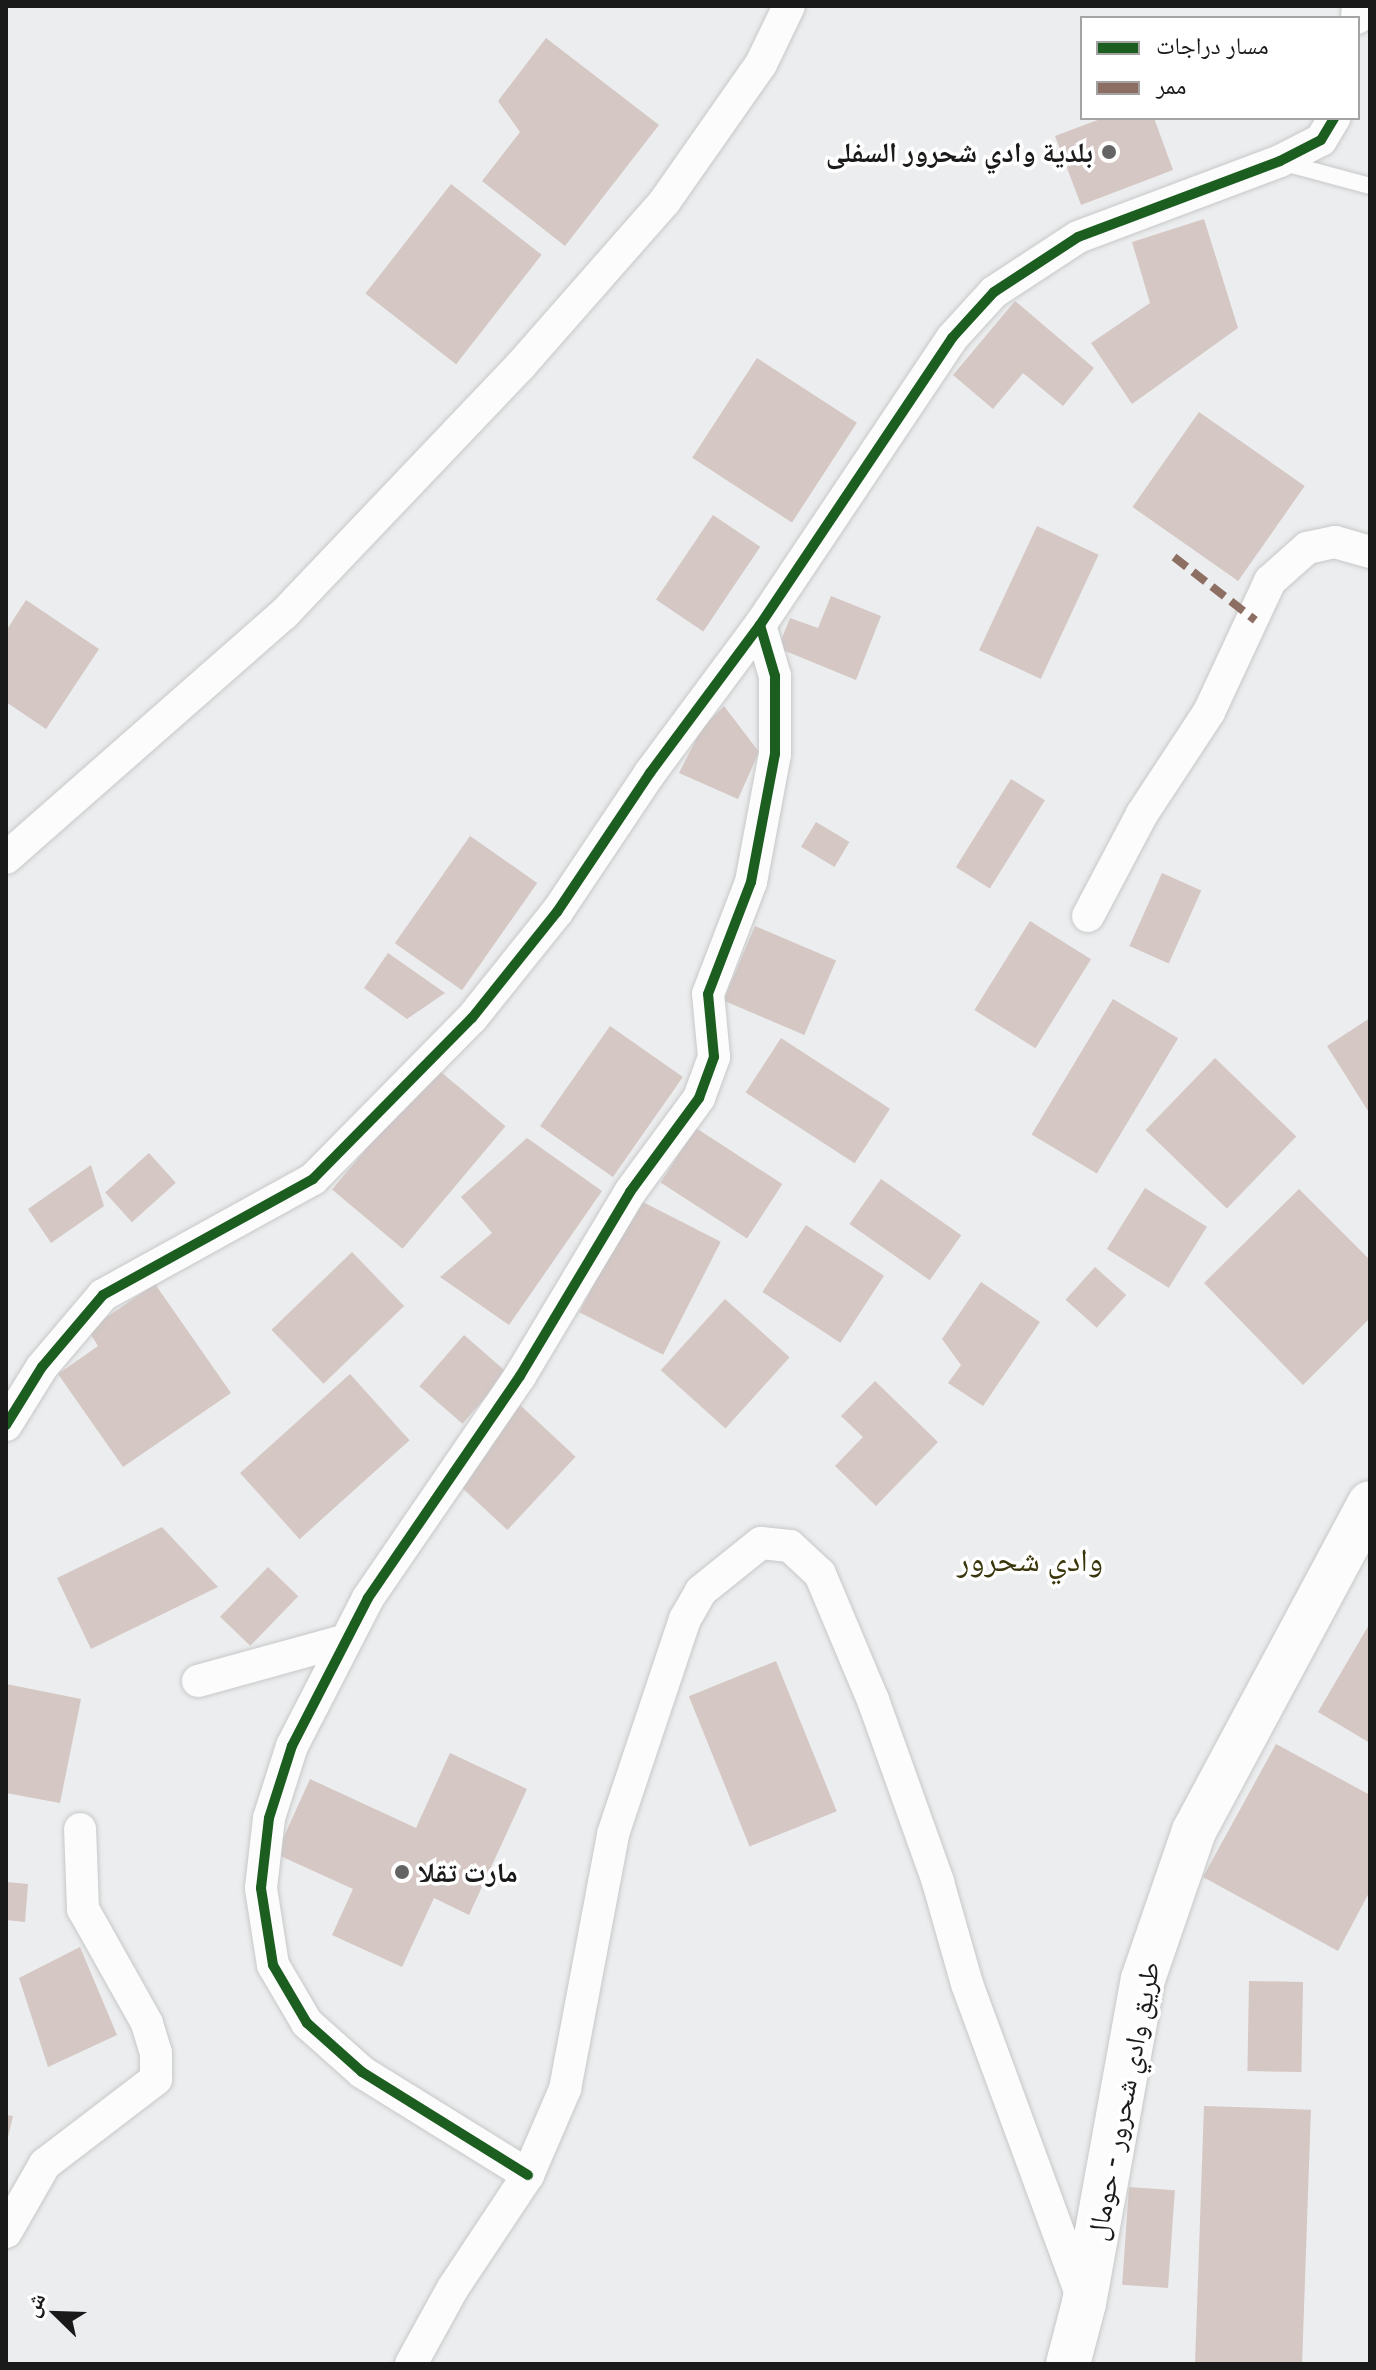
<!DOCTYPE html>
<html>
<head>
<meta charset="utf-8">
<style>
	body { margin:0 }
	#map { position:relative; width:1376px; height:2370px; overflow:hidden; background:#ecedee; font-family:"IBM Plex Sans","Noto Naskh Arabic",sans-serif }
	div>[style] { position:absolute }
	.building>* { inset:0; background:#d5c7c4; transform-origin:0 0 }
	.roads { filter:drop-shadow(0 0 2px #c7c8c9) drop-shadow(0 0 2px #c7c8c9) }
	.service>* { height:16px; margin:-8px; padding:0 8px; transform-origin:8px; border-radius:8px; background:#fcfcfc }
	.minor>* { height:32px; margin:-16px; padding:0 16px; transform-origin:16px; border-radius:16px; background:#fcfcfc }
	.secondary>* { height:44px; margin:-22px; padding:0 22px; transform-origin:22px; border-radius:22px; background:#fcfcfc }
	.quiet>* { height:8px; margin-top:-4px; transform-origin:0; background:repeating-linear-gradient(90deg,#8d6e63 0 16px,transparent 0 24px) }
	.cycleway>* { height:10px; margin:-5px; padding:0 5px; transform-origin:5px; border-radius:5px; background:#1b5e20 }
	.dots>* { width:22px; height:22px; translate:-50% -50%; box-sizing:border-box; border:4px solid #fff; border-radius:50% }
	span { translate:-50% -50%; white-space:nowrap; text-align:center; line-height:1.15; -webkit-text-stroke:7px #fff; paint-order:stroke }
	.poi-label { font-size:28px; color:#1a1a1b; font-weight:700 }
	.right { translate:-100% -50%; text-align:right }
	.left { translate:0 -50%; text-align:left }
	.street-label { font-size:28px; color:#1a1a1b }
	.quarter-label { font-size:32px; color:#3a370d }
	.frame { position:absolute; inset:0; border:8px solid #1a1a1b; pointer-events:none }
	.legend { position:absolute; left:1080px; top:16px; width:280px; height:104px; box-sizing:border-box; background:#fff; border:2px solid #a3a3a4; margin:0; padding:10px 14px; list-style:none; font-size:24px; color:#1a1a1b }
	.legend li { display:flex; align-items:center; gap:16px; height:40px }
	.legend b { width:40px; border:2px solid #a3a3a4 }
	.north { position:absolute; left:16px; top:2274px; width:80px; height:80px; -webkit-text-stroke:6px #fff; paint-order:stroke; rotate:293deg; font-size:22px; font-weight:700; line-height:32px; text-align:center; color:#1a1a1b }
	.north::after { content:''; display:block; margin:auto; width:28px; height:36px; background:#1a1a1b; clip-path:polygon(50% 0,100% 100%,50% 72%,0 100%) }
</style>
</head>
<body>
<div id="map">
	<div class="building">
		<div style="clip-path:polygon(546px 38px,659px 125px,565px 246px,482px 181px,520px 132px,498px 101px)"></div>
		<div style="clip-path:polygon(1103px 118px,1154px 118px,1173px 170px,1081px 205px,1055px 136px)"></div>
		<div style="left:451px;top:184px;width:115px;height:139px;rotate:38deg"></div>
		<div style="clip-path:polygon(1204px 219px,1238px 328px,1132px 404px,1091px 343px,1150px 303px,1132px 242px)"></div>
		<div style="clip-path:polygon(1015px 301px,1094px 368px,1063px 406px,1023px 373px,993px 409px,953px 375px)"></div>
		<div style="left:757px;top:358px;width:119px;height:119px;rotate:33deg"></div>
		<div style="left:1199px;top:412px;width:129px;height:116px;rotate:35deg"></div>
		<div style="left:713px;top:515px;width:57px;height:102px;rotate:34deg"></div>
		<div style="left:1037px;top:526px;width:68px;height:137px;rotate:25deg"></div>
		<div style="clip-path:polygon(831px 596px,881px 616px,856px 680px,778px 648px,790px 618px,818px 628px)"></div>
		<div style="clip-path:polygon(26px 600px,99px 649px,46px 729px,6px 702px,6px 631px)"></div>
		<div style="clip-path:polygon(724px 706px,759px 752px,738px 799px,679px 773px,702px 728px)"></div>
		<div style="left:1011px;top:779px;width:40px;height:104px;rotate:32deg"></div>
		<div style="left:816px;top:822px;width:39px;height:29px;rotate:31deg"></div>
		<div style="left:470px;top:836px;width:82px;height:131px;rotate:35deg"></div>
		<div style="left:1162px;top:873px;width:43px;height:80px;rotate:24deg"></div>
		<div style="left:1030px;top:921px;width:72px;height:105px;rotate:32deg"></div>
		<div style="left:755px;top:926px;width:88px;height:81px;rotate:23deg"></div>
		<div style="clip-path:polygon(388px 953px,445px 993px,407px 1019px,364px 988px)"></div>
		<div style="left:1113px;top:999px;width:76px;height:158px;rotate:31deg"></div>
		<div style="clip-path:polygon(1370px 1018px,1370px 1114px,1327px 1046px)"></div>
		<div style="left:610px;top:1026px;width:89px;height:122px;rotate:35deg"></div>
		<div style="left:781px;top:1038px;width:130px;height:65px;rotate:33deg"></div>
		<div style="left:1215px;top:1058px;width:113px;height:100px;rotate:44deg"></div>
		<div style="left:435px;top:1067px;width:92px;height:160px;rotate:40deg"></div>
		<div style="left:696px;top:1128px;width:103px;height:65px;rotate:33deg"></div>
		<div style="clip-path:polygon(527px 1138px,602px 1191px,509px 1325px,440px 1277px,492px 1233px,461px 1197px)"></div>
		<div style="left:149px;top:1153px;width:40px;height:59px;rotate:48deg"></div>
		<div style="clip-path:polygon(91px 1165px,104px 1206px,51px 1243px,28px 1209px)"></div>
		<div style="left:881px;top:1179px;width:98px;height:55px;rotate:35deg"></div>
		<div style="left:1145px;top:1188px;width:73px;height:72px;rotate:32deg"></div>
		<div style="clip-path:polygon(1299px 1189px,1370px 1260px,1370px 1318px,1303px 1385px,1204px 1283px)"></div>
		<div style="left:637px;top:1199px;width:94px;height:127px;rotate:27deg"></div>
		<div style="left:806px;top:1225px;width:93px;height:80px;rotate:33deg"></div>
		<div style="left:352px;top:1252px;width:75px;height:112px;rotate:46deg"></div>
		<div style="left:1095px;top:1267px;width:42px;height:44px;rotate:42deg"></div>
		<div style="clip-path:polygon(981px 1282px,1040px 1322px,983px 1406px,948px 1383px,961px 1365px,942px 1339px)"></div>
		<div style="clip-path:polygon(155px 1284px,231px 1393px,123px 1467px,58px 1374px,98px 1346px,88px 1330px)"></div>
		<div style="left:725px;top:1299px;width:87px;height:96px;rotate:42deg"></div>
		<div style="left:464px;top:1335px;width:57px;height:68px;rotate:41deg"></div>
		<div style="left:350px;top:1374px;width:89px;height:148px;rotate:48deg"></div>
		<div style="clip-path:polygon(875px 1381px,938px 1442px,876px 1506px,835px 1466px,863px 1437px,841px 1416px)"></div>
		<div style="left:520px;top:1405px;width:76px;height:100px;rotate:43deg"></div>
		<div style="clip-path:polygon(162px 1527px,218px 1587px,91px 1649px,57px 1578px)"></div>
		<div style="left:268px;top:1567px;width:42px;height:69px;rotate:44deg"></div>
		<div style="clip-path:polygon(1370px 1623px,1370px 1743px,1318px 1712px)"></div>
		<div style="left:776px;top:1661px;width:162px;height:94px;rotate:68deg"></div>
		<div style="clip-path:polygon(6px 1684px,81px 1699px,60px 1803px,6px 1793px)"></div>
		<div style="clip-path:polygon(1276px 1744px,1370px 1795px,1370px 1891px,1338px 1951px,1203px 1877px)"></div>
		<div style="clip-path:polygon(450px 1753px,527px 1789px,469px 1915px,434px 1898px,402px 1967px,332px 1935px,353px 1889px,276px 1854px,310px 1779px,416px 1828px)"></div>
		<div style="clip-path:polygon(6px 1882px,28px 1884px,25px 1922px,6px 1920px)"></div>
		<div style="clip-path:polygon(80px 1947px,117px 2035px,48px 2067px,19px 1978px)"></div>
		<div style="left:1249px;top:1981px;width:54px;height:90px;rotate:1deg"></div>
		<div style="left:1204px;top:2106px;width:107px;height:258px;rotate:2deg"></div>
		<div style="clip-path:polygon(6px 2115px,13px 2116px,7px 2141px,6px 2141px)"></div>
		<div style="left:1129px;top:2187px;width:46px;height:98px;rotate:4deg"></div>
	</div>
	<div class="roads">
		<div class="service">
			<div style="left:1281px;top:162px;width:92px;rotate:15.1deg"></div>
		</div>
		<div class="minor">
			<div style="left:1357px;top:18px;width:12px;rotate:-85deg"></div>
			<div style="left:6px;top:858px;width:370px;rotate:-41.3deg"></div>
			<div style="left:284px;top:614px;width:344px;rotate:-46.4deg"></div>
			<div style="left:521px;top:365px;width:218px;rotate:-48.7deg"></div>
			<div style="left:665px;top:201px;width:167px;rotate:-55deg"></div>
			<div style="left:761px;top:64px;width:64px;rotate:-64.2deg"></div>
			<div style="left:1088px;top:916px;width:115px;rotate:-62.1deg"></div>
			<div style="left:1142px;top:814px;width:122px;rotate:-56.7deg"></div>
			<div style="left:1209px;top:712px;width:145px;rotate:-65deg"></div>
			<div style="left:1270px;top:581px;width:50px;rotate:-41.7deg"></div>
			<div style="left:1307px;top:548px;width:29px;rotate:-12deg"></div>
			<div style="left:1335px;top:542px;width:36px;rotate:16deg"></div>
			<div style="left:6px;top:1425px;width:68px;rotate:-58.2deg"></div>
			<div style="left:42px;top:1367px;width:94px;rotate:-49.7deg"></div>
			<div style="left:103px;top:1295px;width:240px;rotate:-28.9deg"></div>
			<div style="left:313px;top:1179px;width:226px;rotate:-45.4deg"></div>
			<div style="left:472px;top:1018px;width:136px;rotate:-51.3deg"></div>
			<div style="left:557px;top:912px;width:167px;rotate:-56.2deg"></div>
			<div style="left:650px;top:773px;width:184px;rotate:-53.4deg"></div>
			<div style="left:760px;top:625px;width:345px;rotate:-56.2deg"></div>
			<div style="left:952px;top:338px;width:62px;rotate:-47.6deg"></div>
			<div style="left:994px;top:292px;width:100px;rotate:-33.2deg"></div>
			<div style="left:1078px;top:237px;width:216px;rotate:-20.6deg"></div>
			<div style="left:1280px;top:161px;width:46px;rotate:-27.1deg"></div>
			<div style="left:1321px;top:140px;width:26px;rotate:-59deg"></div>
			<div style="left:198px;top:1681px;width:150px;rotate:-15.4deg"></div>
			<div style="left:528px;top:2175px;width:195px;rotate:-148.2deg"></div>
			<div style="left:362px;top:2072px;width:74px;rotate:-138.3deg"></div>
			<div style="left:307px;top:2023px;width:67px;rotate:-120.4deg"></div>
			<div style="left:273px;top:1965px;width:78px;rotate:-98.9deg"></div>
			<div style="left:261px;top:1888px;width:70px;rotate:-83.5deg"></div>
			<div style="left:269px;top:1818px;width:76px;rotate:-72.3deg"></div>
			<div style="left:292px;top:1746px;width:166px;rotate:-62.8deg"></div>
			<div style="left:368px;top:1598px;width:269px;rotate:-55.6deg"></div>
			<div style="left:520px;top:1376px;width:214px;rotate:-59.1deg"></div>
			<div style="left:630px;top:1192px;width:117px;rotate:-53.7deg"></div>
			<div style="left:699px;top:1098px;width:44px;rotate:-69.9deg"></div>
			<div style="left:714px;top:1057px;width:63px;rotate:-95.4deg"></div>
			<div style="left:708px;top:994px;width:120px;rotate:-69deg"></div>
			<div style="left:751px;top:882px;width:130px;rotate:-79.4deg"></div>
			<div style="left:775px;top:754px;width:78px;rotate:-90deg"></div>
			<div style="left:775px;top:676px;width:53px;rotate:-106.4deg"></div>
			<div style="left:6px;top:2232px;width:78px;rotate:-60.2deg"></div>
			<div style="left:45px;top:2164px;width:140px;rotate:-37.4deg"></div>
			<div style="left:156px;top:2079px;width:26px;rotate:-90deg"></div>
			<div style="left:156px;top:2053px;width:31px;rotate:-107deg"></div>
			<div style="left:147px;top:2023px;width:131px;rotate:-119.3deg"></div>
			<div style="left:83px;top:1909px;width:80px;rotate:-92.1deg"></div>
			<div style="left:411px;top:2364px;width:87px;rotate:-61.1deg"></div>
			<div style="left:453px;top:2288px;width:136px;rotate:-56.4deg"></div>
			<div style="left:528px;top:2175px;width:94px;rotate:-66.7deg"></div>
			<div style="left:565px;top:2089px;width:259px;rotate:-79.3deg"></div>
			<div style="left:613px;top:1834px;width:227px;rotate:-71.5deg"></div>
			<div style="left:685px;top:1619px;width:32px;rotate:-60deg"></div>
			<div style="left:701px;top:1591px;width:77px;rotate:-38.7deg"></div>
			<div style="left:761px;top:1543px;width:29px;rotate:6deg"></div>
			<div style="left:790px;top:1546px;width:41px;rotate:43deg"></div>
			<div style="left:820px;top:1574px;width:137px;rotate:67.2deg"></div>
			<div style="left:873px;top:1700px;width:193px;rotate:70.3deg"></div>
			<div style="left:938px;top:1882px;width:106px;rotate:74.1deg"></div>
			<div style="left:967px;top:1984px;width:337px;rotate:69.8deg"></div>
		</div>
		<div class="secondary">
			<div style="left:1068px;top:2364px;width:63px;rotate:-75.3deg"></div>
			<div style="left:1084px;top:2303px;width:329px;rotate:-79.7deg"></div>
			<div style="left:1143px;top:1979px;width:157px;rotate:-71deg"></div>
			<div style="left:1194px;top:1831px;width:372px;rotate:-61.8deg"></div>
		</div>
	</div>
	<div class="quiet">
		<div style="left:1174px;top:557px;width:103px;rotate:37.9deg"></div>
	</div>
	<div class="cycleway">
		<div style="left:6px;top:1425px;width:68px;rotate:-58.2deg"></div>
		<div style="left:42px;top:1367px;width:94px;rotate:-49.7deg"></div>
		<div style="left:103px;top:1295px;width:240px;rotate:-28.9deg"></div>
		<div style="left:313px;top:1179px;width:226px;rotate:-45.4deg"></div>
		<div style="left:472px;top:1018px;width:136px;rotate:-51.3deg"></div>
		<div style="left:557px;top:912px;width:167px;rotate:-56.2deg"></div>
		<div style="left:650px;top:773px;width:184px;rotate:-53.4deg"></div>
		<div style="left:760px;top:625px;width:345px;rotate:-56.2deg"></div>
		<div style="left:952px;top:338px;width:62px;rotate:-47.6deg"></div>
		<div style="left:994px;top:292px;width:100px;rotate:-33.2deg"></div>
		<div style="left:1078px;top:237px;width:216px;rotate:-20.6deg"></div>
		<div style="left:1280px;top:161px;width:46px;rotate:-27.1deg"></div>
		<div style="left:1321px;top:140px;width:26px;rotate:-59deg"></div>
		<div style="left:528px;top:2175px;width:195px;rotate:-148.2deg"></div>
		<div style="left:362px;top:2072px;width:74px;rotate:-138.3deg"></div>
		<div style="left:307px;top:2023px;width:67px;rotate:-120.4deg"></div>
		<div style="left:273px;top:1965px;width:78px;rotate:-98.9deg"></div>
		<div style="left:261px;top:1888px;width:70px;rotate:-83.5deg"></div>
		<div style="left:269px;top:1818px;width:76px;rotate:-72.3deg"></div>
		<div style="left:292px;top:1746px;width:166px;rotate:-62.8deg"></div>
		<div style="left:368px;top:1598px;width:269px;rotate:-55.6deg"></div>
		<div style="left:520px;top:1376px;width:214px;rotate:-59.1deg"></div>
		<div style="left:630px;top:1192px;width:117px;rotate:-53.7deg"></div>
		<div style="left:699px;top:1098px;width:44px;rotate:-69.9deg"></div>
		<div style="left:714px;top:1057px;width:63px;rotate:-95.4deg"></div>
		<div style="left:708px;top:994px;width:120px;rotate:-69deg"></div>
		<div style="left:751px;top:882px;width:130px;rotate:-79.4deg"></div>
		<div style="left:775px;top:754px;width:78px;rotate:-90deg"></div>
		<div style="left:775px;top:676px;width:53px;rotate:-106.4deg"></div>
	</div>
	<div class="dots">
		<div style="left:1109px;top:152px;background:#646465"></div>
		<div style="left:402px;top:1872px;background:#646465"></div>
	</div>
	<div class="poi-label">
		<span class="right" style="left:1093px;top:152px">بلدية وادي شحرور السفلى</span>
		<span class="left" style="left:418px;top:1872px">مارت تقلا</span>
	</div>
	<div class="street-label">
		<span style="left:1123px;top:2101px;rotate:-79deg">طريق وادي شحرور - حومال</span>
	</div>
	<div class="quarter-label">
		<span style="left:1030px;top:1559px">وادي شحرور</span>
	</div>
	<div class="frame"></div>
	<ul class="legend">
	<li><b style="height:10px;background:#1b5e20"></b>مسار دراجات</li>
	<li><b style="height:10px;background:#8d6e63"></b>ممر</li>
	</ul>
	<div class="north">ش</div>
</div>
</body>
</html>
